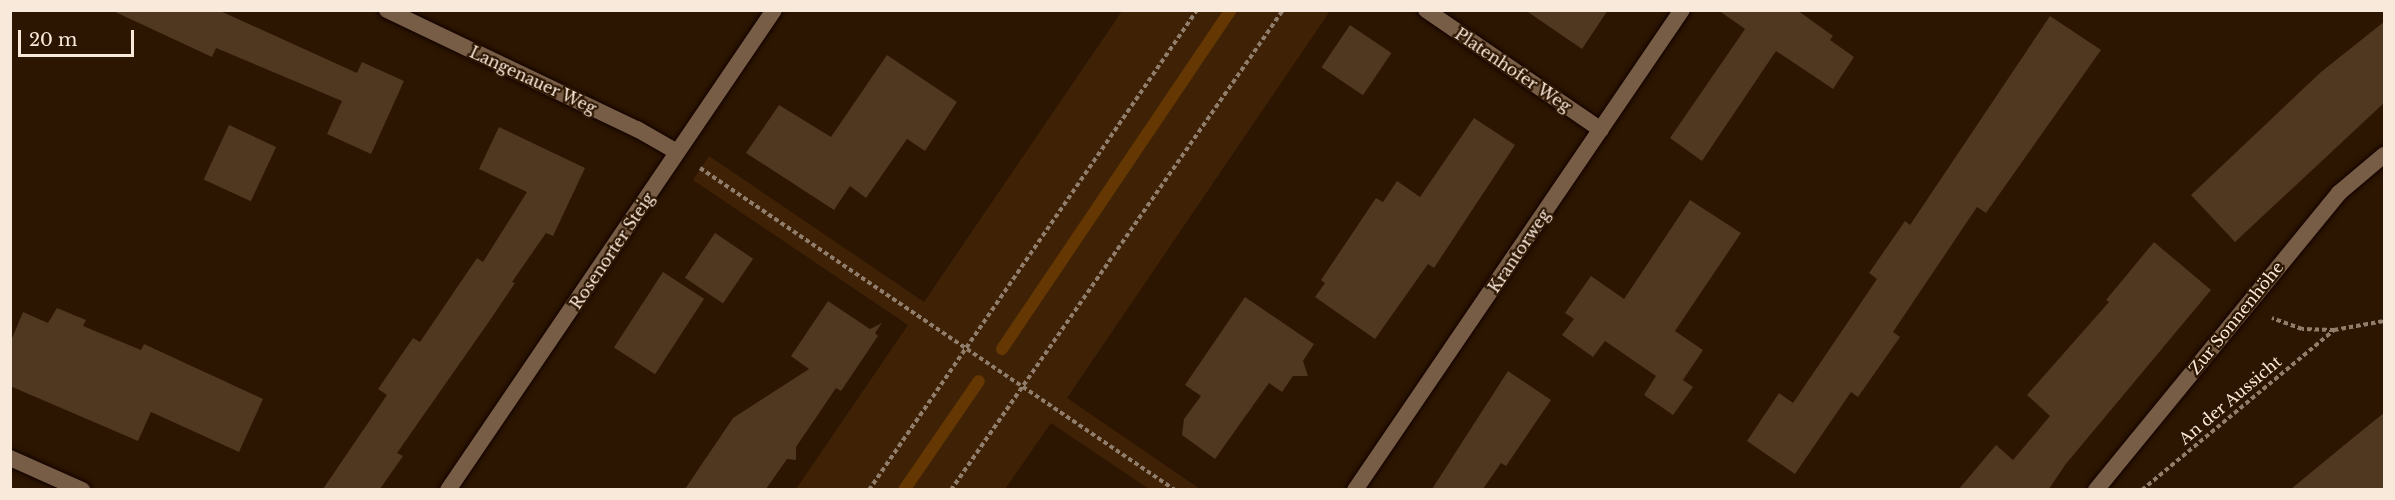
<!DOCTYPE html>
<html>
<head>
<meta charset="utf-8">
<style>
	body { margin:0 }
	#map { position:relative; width:2395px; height:500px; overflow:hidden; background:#2c1501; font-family:"Libre Baskerville",serif }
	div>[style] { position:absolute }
	.green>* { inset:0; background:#3f2205 }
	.stream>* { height:12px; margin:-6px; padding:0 6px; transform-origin:6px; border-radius:6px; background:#653803 }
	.building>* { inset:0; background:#503720; transform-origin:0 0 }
	.path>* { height:4px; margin-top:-2px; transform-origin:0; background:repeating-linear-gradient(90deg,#907d6b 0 4.5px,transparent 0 7.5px) }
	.roads { filter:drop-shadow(0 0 2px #130200) drop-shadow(0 0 2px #130200) }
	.service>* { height:16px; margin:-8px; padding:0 8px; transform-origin:8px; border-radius:8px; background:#775d45 }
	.minor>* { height:16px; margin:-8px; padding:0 8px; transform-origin:8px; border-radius:8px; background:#775d45 }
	span { translate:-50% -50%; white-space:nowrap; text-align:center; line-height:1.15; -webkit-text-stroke:4.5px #2c1501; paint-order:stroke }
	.street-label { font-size:16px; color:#f9e9db }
	.frame { position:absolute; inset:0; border:12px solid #f9e9db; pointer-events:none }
	.scale { position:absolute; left:18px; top:30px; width:116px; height:27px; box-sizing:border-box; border:3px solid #f9e9db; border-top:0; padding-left:8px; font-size:18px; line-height:21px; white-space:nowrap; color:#f9e9db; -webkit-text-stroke:4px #2c1501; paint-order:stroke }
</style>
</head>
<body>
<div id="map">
	<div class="green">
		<div style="clip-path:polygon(1122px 11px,1330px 11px,1067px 398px,1200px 489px,1149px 489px,1051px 423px,1005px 489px,796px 489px,908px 325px,693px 180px,709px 156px,924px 302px)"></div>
	</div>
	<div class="stream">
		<div style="left:1002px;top:349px;width:409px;rotate:-56deg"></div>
		<div style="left:904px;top:490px;width:132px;rotate:-55.5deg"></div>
	</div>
	<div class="building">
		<div style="clip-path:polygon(111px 10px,218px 10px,357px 73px,362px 62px,404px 81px,371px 154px,327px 134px,342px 101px,216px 48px,212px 57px)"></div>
		<div style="clip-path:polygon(1525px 10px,1608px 10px,1582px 49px)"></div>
		<div style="clip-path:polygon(1718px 10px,1797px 10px,1833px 36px,1830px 40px,1854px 57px,1833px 89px,1776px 51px,1702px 161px,1670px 138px,1745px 29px)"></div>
		<div style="clip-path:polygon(2050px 16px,2101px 50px,1986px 213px,1977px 207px,1893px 332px,1900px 337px,1858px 397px,1851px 392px,1795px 474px,1747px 441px,1779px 393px,1793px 403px,1877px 279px,1869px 273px,1905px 221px,1910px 225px)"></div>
		<div style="clip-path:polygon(2385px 21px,2385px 102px,2235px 242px,2191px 195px,2321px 72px)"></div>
		<div style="left:1350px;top:25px;width:50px;height:51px;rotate:34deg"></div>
		<div style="clip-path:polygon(887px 55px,957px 102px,925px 151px,907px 139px,866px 198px,850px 186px,834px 210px,746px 153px,779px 105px,831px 137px)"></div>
		<div style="clip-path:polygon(1474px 118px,1515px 145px,1434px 268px,1428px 264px,1375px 339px,1315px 297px,1325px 283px,1321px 280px,1376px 198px,1383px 202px,1397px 181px,1420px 197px)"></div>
		<div style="left:229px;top:125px;width:52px;height:60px;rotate:25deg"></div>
		<div style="clip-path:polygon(499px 127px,585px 168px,553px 236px,546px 233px,512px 282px,515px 283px,488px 323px,397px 453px,403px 456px,380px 489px,323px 489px,387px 395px,378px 389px,413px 338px,420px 342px,477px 258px,483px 262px,527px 192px,479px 169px)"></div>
		<div style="clip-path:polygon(1690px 200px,1741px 233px,1675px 331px,1703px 350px,1683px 380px,1693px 387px,1673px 415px,1644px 395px,1656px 376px,1605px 341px,1593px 357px,1562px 335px,1574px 319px,1565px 313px,1591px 276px,1624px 299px)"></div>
		<div style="left:715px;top:233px;width:46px;height:54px;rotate:34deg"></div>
		<div style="clip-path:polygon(2154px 242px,2211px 290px,2065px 465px,2049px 489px,1959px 489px,1996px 445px,2013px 460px,2050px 416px,2027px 395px,2109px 302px,2106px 300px)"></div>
		<div style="left:663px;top:272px;width:49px;height:90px;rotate:33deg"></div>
		<div style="clip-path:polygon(1245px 297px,1314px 344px,1303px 361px,1308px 376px,1293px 376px,1282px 392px,1269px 383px,1215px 459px,1182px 435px,1184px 419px,1201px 396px,1185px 385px)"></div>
		<div style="clip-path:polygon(828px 301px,870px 329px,882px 323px,875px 333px,878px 336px,841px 391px,836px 388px,796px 447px,796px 460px,787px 459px,766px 489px,685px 489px,733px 418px,809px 369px,791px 356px)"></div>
		<div style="clip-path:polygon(57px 308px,86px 320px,83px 326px,141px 350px,144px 344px,263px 399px,239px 452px,151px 412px,138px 441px,10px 386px,10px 343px,23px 312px,48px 323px)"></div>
		<div style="clip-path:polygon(1508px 371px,1551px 400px,1506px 466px,1501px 463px,1483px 489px,1432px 489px)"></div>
		<div style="clip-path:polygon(2385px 412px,2385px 489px,2291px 489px,2348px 442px)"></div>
	</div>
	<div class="path">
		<div style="left:700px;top:168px;width:574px;rotate:34.13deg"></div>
		<div style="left:2334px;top:330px;width:51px;rotate:-10.2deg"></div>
		<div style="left:869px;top:490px;width:581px;rotate:-55.65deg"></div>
		<div style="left:951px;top:490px;width:584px;rotate:-55.33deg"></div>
		<div style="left:2142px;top:490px;width:250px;rotate:-39.8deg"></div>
		<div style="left:2334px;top:330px;width:32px;rotate:-178deg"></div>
		<div style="left:2302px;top:329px;width:32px;rotate:-160deg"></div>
	</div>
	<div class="roads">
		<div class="service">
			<div style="left:2096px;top:490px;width:384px;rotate:-50.7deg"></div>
			<div style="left:2339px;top:193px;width:59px;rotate:-40.2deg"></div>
		</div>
		<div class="minor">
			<div style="left:387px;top:10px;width:277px;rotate:25.5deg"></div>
			<div style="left:637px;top:129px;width:46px;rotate:29.9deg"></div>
			<div style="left:1426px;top:10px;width:212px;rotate:34.4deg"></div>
			<div style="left:10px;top:458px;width:79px;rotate:24deg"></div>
			<div style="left:448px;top:490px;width:580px;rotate:-55.82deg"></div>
			<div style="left:1355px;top:490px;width:581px;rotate:-55.74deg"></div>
		</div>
	</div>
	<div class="street-label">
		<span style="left:1513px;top:70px;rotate:34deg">Platenhofer Weg</span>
		<span style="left:533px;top:80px;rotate:25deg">Langenauer Weg</span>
		<span style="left:612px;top:251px;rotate:-56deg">Rosenorter Steig</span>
		<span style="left:1519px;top:251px;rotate:-56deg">Krantorweg</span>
		<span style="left:2236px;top:318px;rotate:-51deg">Zur Sonnenhöhe</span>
		<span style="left:2230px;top:400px;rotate:-40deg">An der Aussicht</span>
	</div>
	<div class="frame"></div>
	<div class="scale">20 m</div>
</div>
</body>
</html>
